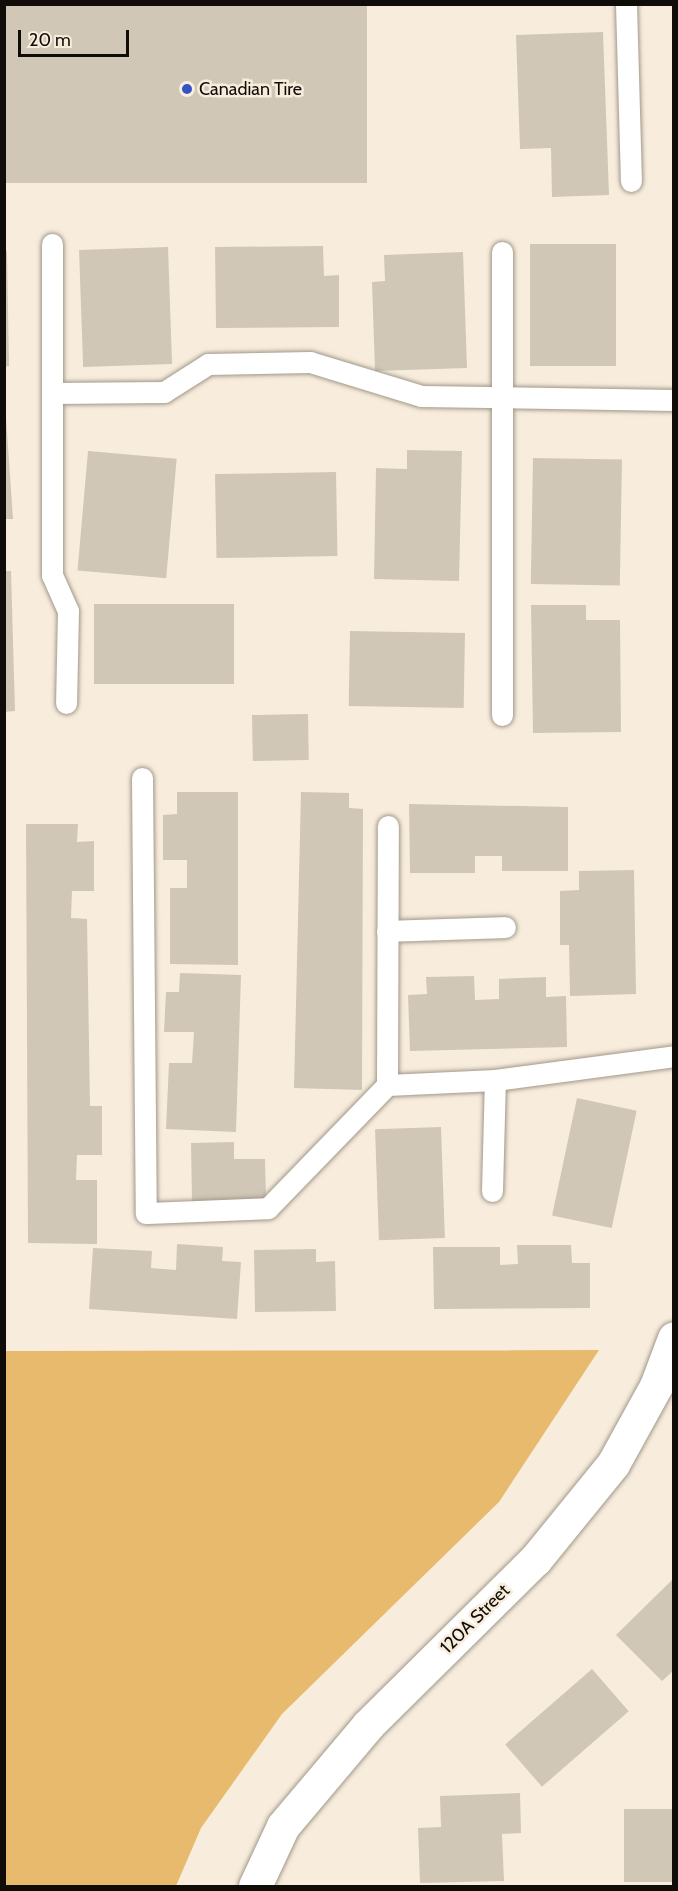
<!DOCTYPE html>
<html>
<head>
<meta charset="utf-8">
<style>
	body { margin:0 }
	#map { position:relative; width:678px; height:1891px; overflow:hidden; background:#f8eddd; font-family:Cabin,sans-serif }
	div>[style] { position:absolute }
	.green>* { inset:0; background:#e8ba6d }
	.building>* { inset:0; background:#d1c7b7; transform-origin:0 0 }
	.roads { filter:drop-shadow(0 0 2px #a19889) drop-shadow(0 0 2px #a19889) }
	.service>* { height:21px; margin:-10.5px; padding:0 10.5px; transform-origin:10.5px; border-radius:10.5px; background:#fff }
	.minor>* { height:33px; margin:-16.5px; padding:0 16.5px; transform-origin:16.5px; border-radius:16.5px; background:#fff }
	.dots>* { width:16px; height:16px; translate:-50% -50%; box-sizing:border-box; border:3px solid #f8eddd; border-radius:50% }
	span { translate:-50% -50%; white-space:nowrap; text-align:center; line-height:1.15; -webkit-text-stroke:5px #f8eddd; paint-order:stroke }
	.poi-label { font-size:18px; color:#100d08 }
	.left { translate:0 -50%; text-align:left }
	.street-label { font-size:18px; color:#100d08 }
	.frame { position:absolute; inset:0; border:6px solid #100d08; pointer-events:none }
	.scale { position:absolute; left:18px; top:30px; width:111px; height:27px; box-sizing:border-box; border:3px solid #100d08; border-top:0; padding-left:8px; font-size:18px; line-height:21px; white-space:nowrap; color:#100d08; -webkit-text-stroke:4px #f8eddd; paint-order:stroke }
</style>
</head>
<body>
<div id="map">
	<div class="green">
		<div style="clip-path:polygon(599px 1350px,499px 1502px,282px 1714px,201px 1828px,176px 1886px,5px 1886px,5px 1351px)"></div>
	</div>
	<div class="building">
		<div style="left:4px;top:4px;width:363px;height:179px"></div>
		<div style="clip-path:polygon(603px 32px,609px 195px,552px 197px,551px 148px,520px 149px,516px 35px)"></div>
		<div style="left:530px;top:244px;width:86px;height:122px"></div>
		<div style="clip-path:polygon(323px 246px,324px 276px,339px 275px,339px 327px,216px 328px,215px 247px)"></div>
		<div style="left:168px;top:247px;width:117px;height:89px;rotate:88deg"></div>
		<div style="clip-path:polygon(7px 251px,9px 366px,4px 367px,4px 252px)"></div>
		<div style="clip-path:polygon(463px 252px,467px 368px,375px 371px,372px 282px,385px 281px,384px 255px)"></div>
		<div style="clip-path:polygon(4px 388px,13px 519px,4px 519px)"></div>
		<div style="clip-path:polygon(407px 450px,462px 451px,459px 581px,374px 579px,376px 468px,407px 469px)"></div>
		<div style="left:88px;top:451px;width:89px;height:120px;rotate:5deg"></div>
		<div style="left:533px;top:458px;width:89px;height:126px;rotate:1deg"></div>
		<div style="left:336px;top:472px;width:84px;height:121px;rotate:89deg"></div>
		<div style="clip-path:polygon(4px 571px,11px 571px,15px 711px,4px 712px)"></div>
		<div style="left:94px;top:604px;width:140px;height:80px"></div>
		<div style="clip-path:polygon(531px 605px,586px 605px,586px 620px,620px 620px,621px 732px,533px 733px)"></div>
		<div style="left:350px;top:631px;width:115px;height:75px;rotate:1deg"></div>
		<div style="left:308px;top:714px;width:46px;height:56px;rotate:89deg"></div>
		<div style="clip-path:polygon(177px 792px,238px 792px,238px 965px,170px 964px,170px 888px,187px 888px,187px 860px,163px 860px,163px 815px,177px 814px)"></div>
		<div style="clip-path:polygon(301px 792px,349px 793px,349px 808px,363px 809px,362px 1090px,294px 1088px)"></div>
		<div style="clip-path:polygon(409px 804px,568px 807px,568px 871px,502px 871px,502px 856px,475px 856px,475px 873px,410px 873px)"></div>
		<div style="clip-path:polygon(26px 824px,78px 824px,77px 842px,94px 841px,94px 891px,72px 891px,71px 918px,87px 919px,90px 1106px,102px 1106px,102px 1155px,77px 1155px,76px 1180px,97px 1180px,97px 1244px,28px 1243px)"></div>
		<div style="clip-path:polygon(634px 870px,636px 994px,570px 996px,569px 945px,560px 945px,560px 891px,579px 890px,579px 871px)"></div>
		<div style="clip-path:polygon(180px 973px,241px 975px,236px 1132px,166px 1129px,169px 1063px,192px 1063px,194px 1032px,164px 1032px,166px 992px,179px 992px)"></div>
		<div style="clip-path:polygon(474px 976px,475px 1000px,499px 999px,499px 979px,546px 977px,546px 997px,566px 996px,567px 1047px,410px 1051px,408px 995px,427px 994px,426px 977px)"></div>
		<div style="left:577px;top:1098px;width:61px;height:120px;rotate:12deg"></div>
		<div style="left:441px;top:1127px;width:111px;height:66px;rotate:88deg"></div>
		<div style="clip-path:polygon(234px 1142px,234px 1159px,265px 1159px,266px 1199px,192px 1202px,191px 1143px)"></div>
		<div style="clip-path:polygon(177px 1244px,223px 1247px,222px 1261px,241px 1262px,237px 1319px,89px 1309px,93px 1248px,152px 1251px,151px 1268px,176px 1270px)"></div>
		<div style="clip-path:polygon(517px 1245px,571px 1245px,572px 1263px,590px 1263px,590px 1308px,434px 1309px,433px 1247px,500px 1247px,500px 1265px,518px 1264px)"></div>
		<div style="clip-path:polygon(316px 1249px,316px 1262px,335px 1261px,336px 1311px,255px 1312px,254px 1250px)"></div>
		<div style="clip-path:polygon(674px 1578px,674px 1670px,662px 1681px,616px 1635px)"></div>
		<div style="left:592px;top:1669px;width:56px;height:115px;rotate:49deg"></div>
		<div style="clip-path:polygon(520px 1793px,521px 1833px,502px 1834px,504px 1881px,420px 1883px,418px 1828px,441px 1827px,440px 1796px)"></div>
		<div style="left:674px;top:1809px;width:73px;height:50px;rotate:90deg"></div>
	</div>
	<div class="roads">
		<div class="service">
			<div style="left:626px;top:4px;width:177px;rotate:88.4deg"></div>
			<div style="left:52px;top:244px;width:331px;rotate:90deg"></div>
			<div style="left:52px;top:575px;width:39px;rotate:66deg"></div>
			<div style="left:68px;top:611px;width:92px;rotate:91.2deg"></div>
			<div style="left:502px;top:252px;width:463px;rotate:90deg"></div>
			<div style="left:53px;top:393px;width:111px;rotate:-0.5deg"></div>
			<div style="left:164px;top:392px;width:52px;rotate:-32.5deg"></div>
			<div style="left:208px;top:364px;width:102px;rotate:-1.1deg"></div>
			<div style="left:310px;top:362px;width:116px;rotate:17deg"></div>
			<div style="left:421px;top:396px;width:253px;rotate:0.9deg"></div>
			<div style="left:142px;top:778px;width:435px;rotate:89.5deg"></div>
			<div style="left:146px;top:1213px;width:122px;rotate:-2.3deg"></div>
			<div style="left:268px;top:1208px;width:171px;rotate:-45.9deg"></div>
			<div style="left:387px;top:1085px;width:108px;rotate:-2.7deg"></div>
			<div style="left:495px;top:1080px;width:181px;rotate:-7.6deg"></div>
			<div style="left:387px;top:931px;width:118px;rotate:-1.9deg"></div>
			<div style="left:387px;top:1085px;width:259px;rotate:-89.8deg"></div>
			<div style="left:492px;top:1191px;width:111px;rotate:-88.5deg"></div>
		</div>
		<div class="minor">
			<div style="left:255px;top:1886px;width:66px;rotate:-65deg"></div>
			<div style="left:283px;top:1826px;width:132px;rotate:-49.9deg"></div>
			<div style="left:368px;top:1725px;width:235px;rotate:-44.7deg"></div>
			<div style="left:535px;top:1560px;width:124px;rotate:-50.9deg"></div>
			<div style="left:613px;top:1464px;width:89px;rotate:-61.1deg"></div>
			<div style="left:656px;top:1386px;width:51px;rotate:-69.4deg"></div>
		</div>
	</div>
	<div class="dots">
		<div style="left:187px;top:89px;background:#3552c4"></div>
	</div>
	<div class="poi-label">
		<span class="left" style="left:199px;top:89px">Canadian Tire</span>
	</div>
	<div class="street-label">
		<span style="left:475px;top:1619px;rotate:-45deg">120A Street</span>
	</div>
	<div class="frame"></div>
	<div class="scale">20 m</div>
</div>
</body>
</html>
